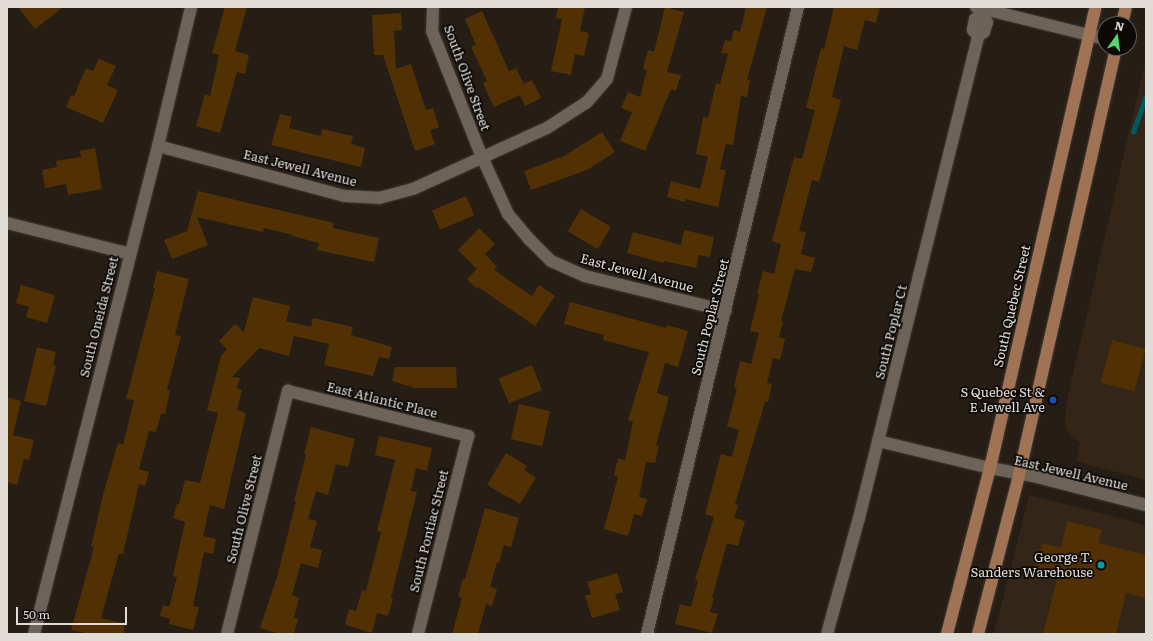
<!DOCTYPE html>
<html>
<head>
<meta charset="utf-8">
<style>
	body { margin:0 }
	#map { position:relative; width:1153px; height:641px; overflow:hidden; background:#261e15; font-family:Literata,serif }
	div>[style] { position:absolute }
	.built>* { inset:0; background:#332619 }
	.stream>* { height:4.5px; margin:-2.25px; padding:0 2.25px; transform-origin:2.25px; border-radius:2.25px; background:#00595e }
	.building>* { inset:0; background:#513103; transform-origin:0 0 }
	.roads { filter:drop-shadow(0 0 1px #413b36) drop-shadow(0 0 1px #413b36) }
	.minor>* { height:12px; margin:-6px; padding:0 6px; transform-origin:6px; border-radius:6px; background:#6d6359 }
	.major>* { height:12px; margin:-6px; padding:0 6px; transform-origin:6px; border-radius:6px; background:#a07354 }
	.dots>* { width:11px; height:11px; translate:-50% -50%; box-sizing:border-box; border:2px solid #0c0906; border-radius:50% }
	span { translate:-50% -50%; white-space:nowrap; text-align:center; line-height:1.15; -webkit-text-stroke:3.5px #0c0906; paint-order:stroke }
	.street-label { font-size:13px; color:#e1dcd6 }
	.poi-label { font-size:13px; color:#e1dcd6 }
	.right { translate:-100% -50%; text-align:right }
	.frame { position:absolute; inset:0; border:8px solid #e1dcd6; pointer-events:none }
	.north { position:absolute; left:1097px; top:16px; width:40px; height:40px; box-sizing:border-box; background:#0c0906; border:1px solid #615d59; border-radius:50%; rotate:14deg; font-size:11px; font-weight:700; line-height:16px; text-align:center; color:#e1dcd6 }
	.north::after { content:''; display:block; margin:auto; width:14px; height:18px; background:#56d671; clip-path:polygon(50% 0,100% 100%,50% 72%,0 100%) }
	.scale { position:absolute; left:16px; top:607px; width:111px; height:18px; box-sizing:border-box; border:2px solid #e1dcd6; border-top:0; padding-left:5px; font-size:12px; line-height:14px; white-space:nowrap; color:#e1dcd6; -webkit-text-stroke:3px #0c0906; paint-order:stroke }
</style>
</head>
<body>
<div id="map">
	<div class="built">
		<div style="clip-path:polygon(1146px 59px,1146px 480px,1076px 461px,1080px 443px,1069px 434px,1065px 422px,1067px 400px)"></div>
		<div style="clip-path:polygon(1029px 495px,1146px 525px,1146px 634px,994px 634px)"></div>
	</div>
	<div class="stream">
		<div style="left:1133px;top:132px;width:37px;rotate:-70deg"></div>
	</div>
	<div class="building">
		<div style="clip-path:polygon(18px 7px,63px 7px,35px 29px)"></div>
		<div style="clip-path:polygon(225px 7px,247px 7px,235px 51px,249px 55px,245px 74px,237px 72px,220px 133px,196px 126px,205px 94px,210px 96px,219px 55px,212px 53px)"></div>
		<div style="clip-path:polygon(558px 7px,585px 7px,580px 31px,589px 33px,584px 56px,575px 54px,571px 75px,551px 71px,562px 19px,556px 18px)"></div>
		<div style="clip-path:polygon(665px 7px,684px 12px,667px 72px,681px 75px,676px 91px,671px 89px,645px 151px,620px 141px,632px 112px,621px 108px,628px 92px,640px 97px,647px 70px,643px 69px,648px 50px,654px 52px)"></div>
		<div style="clip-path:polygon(746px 7px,767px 7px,747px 80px,750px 80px,747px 97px,741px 96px,733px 145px,726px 144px,720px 169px,726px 170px,718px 207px,685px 199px,685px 202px,667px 197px,671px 181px,700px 189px,708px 157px,696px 154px,703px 117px,708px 118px,716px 83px,720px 84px,728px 54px,721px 53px,725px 40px,731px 41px,734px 30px,740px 32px)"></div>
		<div style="clip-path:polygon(834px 7px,880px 7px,876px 23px,865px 20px,857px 50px,844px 46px,832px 97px,841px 100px,819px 182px,812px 180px,799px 231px,806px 232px,801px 254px,815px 258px,811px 272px,795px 269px,781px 321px,783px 321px,779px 337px,785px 339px,780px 360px,773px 358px,767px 383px,772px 384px,768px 402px,765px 402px,735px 504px,738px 505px,734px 518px,745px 521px,738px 546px,727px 543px,712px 598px,714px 598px,710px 612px,718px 614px,712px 633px,675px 624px,680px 604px,691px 607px,698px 581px,695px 580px,714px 517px,705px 514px,721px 454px,732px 457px,739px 430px,727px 426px,737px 388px,734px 387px,740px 361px,751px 364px,759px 333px,750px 331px,759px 294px,757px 293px,763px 271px,774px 274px,781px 244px,772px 241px,794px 157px,802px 159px,815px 110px,806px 108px,821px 48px,824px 49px)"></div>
		<div style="clip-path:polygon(482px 11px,509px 71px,516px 68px,524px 84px,532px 80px,541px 98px,525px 106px,520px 95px,494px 107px,483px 83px,487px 81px,471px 47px,476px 45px,465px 19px)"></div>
		<div style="clip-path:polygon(401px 13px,402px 30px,394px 31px,396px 69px,411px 64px,426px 110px,433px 108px,439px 127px,430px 130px,435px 144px,415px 151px,383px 55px,374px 55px,372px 15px)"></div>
		<div style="clip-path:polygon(99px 59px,116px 66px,107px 85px,118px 90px,103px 123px,66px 107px,71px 95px,74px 96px,86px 68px,93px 71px)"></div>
		<div style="clip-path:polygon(280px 114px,292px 117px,289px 128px,321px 136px,322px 129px,353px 136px,351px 144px,365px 148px,361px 167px,271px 145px)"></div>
		<div style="clip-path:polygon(602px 132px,615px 152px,587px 170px,531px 190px,524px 171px,564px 156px)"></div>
		<div style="clip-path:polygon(95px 148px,102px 189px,68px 195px,66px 184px,45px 188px,42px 170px,57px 167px,56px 161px,81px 157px,80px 151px)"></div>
		<div style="clip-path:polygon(198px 191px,334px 223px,333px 228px,379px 238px,374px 262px,317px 250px,319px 243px,292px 236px,293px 235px,264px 228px,263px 232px,197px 217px,208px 245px,172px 259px,164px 240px,187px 231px)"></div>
		<div style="left:466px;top:196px;width:21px;height:37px;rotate:67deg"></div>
		<div style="left:581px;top:209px;width:35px;height:26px;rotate:31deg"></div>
		<div style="clip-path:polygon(479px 228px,495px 244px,485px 254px,497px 267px,494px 270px,532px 296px,539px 285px,555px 296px,535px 326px,478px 287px,476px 288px,467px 279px,477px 269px,458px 250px)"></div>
		<div style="clip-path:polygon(684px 230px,714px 237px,710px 257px,699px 255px,696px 268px,664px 261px,663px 263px,627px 253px,633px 232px,681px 245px)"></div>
		<div style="clip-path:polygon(157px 271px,189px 279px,175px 335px,181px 336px,167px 390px,170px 391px,165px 414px,161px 414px,156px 432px,149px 431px,139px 469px,149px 472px,145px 486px,139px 484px,123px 554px,119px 553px,101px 618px,125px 624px,123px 634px,89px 634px,71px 630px,94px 547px,91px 547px,103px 495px,118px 443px,123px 445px,134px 400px,126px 399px,155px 288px,153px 288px)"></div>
		<div style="clip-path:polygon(21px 285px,55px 295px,47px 323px,26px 317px,29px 307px,16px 303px)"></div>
		<div style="clip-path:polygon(253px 297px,290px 306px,286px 321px,311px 327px,313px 318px,353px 327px,351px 335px,392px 347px,389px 359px,379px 357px,373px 376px,324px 365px,329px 344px,294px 336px,289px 356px,259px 348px,232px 377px,240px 378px,237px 388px,242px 390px,237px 410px,246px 413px,224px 509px,210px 505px,203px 536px,216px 539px,213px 554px,204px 552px,193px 606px,199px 607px,193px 630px,169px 624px,170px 619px,160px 616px,163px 605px,169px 607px,177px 577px,173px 576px,185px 522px,173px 518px,177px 504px,179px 504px,185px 480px,200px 483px,218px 413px,207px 410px,221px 356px,227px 349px,219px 341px,235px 324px,244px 332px)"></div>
		<div style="clip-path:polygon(570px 302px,666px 328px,667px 325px,688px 331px,678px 367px,665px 363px,657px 393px,669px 397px,656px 445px,659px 446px,655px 463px,646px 462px,639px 497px,647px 499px,642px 516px,634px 514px,628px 536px,604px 529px,618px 477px,614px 476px,618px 458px,625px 460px,633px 422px,628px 420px,649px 352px,603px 340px,604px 335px,564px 324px)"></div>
		<div style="left:1112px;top:340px;width:35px;height:44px;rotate:15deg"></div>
		<div style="clip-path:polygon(37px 347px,56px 352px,53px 365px,56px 366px,46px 406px,24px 401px)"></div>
		<div style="left:532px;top:365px;width:27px;height:36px;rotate:68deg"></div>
		<div style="clip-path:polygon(395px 367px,456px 367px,457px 388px,412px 388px,412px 387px,392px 381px)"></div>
		<div style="clip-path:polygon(7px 397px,21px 401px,13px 435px,34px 440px,29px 460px,24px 459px,17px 485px,7px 482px)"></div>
		<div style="left:519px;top:404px;width:32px;height:36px;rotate:13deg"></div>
		<div style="clip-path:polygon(311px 427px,355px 439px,348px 467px,336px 464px,328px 495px,316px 491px,308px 519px,317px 521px,310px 547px,322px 550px,318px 568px,301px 563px,292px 595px,299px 598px,294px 618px,298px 619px,294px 634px,280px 634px,260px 628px,277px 577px,296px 501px,294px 501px,306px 455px,304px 454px)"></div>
		<div style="clip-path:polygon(379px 436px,432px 448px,427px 471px,416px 468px,411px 491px,417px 492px,391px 598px,393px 598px,388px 616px,377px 613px,372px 633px,345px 625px,349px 609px,356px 611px,362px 590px,366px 591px,381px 532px,377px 531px,395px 460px,375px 455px)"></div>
		<div style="clip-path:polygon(506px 453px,527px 466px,524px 470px,536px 478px,520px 504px,487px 485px)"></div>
		<div style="clip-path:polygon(485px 508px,519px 518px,511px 547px,504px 545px,499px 563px,497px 562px,490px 587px,497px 589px,492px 606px,486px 604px,478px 634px,452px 634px,462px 598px,458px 597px,463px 579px,465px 579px)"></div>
		<div style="clip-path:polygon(1067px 521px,1102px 530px,1098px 543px,1146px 555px,1146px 598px,1126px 593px,1116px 634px,1043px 634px,1058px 576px,1035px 570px,1042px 543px,1061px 548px)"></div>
		<div style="clip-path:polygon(617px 573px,623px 592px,615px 594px,620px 610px,592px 618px,585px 596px,591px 594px,587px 582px)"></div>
	</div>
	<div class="roads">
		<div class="minor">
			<div style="left:433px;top:7px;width:24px;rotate:92deg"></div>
			<div style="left:432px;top:31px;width:136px;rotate:68.4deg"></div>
			<div style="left:482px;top:157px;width:63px;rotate:65.5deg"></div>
			<div style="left:508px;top:214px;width:33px;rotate:50deg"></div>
			<div style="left:529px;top:239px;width:31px;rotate:45deg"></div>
			<div style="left:551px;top:261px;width:37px;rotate:24deg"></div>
			<div style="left:585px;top:276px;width:145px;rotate:13.9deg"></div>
			<div style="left:976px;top:7px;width:133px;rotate:13.9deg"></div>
			<div style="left:978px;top:36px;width:7px;rotate:-34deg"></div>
			<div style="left:984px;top:32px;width:10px;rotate:-73deg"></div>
			<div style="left:987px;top:22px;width:7px;rotate:-124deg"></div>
			<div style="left:983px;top:16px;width:7px;rotate:-82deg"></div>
			<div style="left:978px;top:36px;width:8px;rotate:-130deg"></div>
			<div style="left:973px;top:30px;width:11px;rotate:-80deg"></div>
			<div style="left:975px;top:19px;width:9px;rotate:-21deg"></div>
			<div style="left:158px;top:146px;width:193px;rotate:15deg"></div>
			<div style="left:344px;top:196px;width:35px;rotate:3deg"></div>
			<div style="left:379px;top:198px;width:35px;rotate:-15deg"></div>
			<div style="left:413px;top:189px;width:147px;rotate:-24.5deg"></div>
			<div style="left:547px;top:128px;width:48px;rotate:-33deg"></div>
			<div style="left:587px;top:102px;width:30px;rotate:-49deg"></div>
			<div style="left:607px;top:79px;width:74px;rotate:-75.2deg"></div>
			<div style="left:7px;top:223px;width:127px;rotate:14.1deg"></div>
			<div style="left:878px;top:441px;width:115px;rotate:13.6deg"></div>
			<div style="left:990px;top:468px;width:44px;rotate:10.5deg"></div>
			<div style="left:1033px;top:476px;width:117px;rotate:14.4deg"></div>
			<div style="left:34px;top:634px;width:504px;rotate:-75.74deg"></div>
			<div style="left:158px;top:146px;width:143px;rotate:-76.6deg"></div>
			<div style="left:227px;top:634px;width:251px;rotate:-75.9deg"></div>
			<div style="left:288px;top:391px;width:186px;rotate:14deg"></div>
			<div style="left:468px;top:436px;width:204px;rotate:104.2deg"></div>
			<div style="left:647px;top:634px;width:645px;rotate:-76.46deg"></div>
			<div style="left:827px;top:634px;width:120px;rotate:-74.6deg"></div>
			<div style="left:859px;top:518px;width:496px;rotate:-76.1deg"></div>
		</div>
		<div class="major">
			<div style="left:1122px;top:24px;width:17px;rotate:-77deg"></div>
			<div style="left:947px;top:634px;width:171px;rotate:-75.5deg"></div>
			<div style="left:990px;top:468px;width:473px;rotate:-77.1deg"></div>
			<div style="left:978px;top:634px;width:164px;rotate:-75.5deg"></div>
			<div style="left:1019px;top:475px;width:438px;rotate:-77.2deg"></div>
		</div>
	</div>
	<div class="dots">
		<div style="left:1053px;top:400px;background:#1a4fb4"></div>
		<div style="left:1101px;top:565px;background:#0f9aa8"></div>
	</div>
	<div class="street-label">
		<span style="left:467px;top:78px;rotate:70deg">South Olive Street</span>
		<span style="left:300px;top:168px;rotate:14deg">East Jewell Avenue</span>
		<span style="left:637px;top:273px;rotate:15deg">East Jewell Avenue</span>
		<span style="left:1012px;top:306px;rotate:-77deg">South Quebec Street</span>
		<span style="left:99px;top:317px;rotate:-76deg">South Oneida Street</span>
		<span style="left:710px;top:317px;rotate:-76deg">South Poplar Street</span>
		<span style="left:891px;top:332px;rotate:-76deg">South Poplar Ct</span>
		<span style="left:382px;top:400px;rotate:14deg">East Atlantic Place</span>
		<span style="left:1071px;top:473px;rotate:13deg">East Jewell Avenue</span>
		<span style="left:244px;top:509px;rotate:-76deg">South Olive Street</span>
		<span style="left:429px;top:531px;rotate:-76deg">South Pontiac Street</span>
	</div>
	<div class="poi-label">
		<span class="right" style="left:1045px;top:400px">S Quebec St &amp;<br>E Jewell Ave</span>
		<span class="right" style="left:1093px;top:565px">George T.<br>Sanders Warehouse</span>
	</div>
	<div class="frame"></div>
	<div class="north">N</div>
	<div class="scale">50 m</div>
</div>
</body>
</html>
